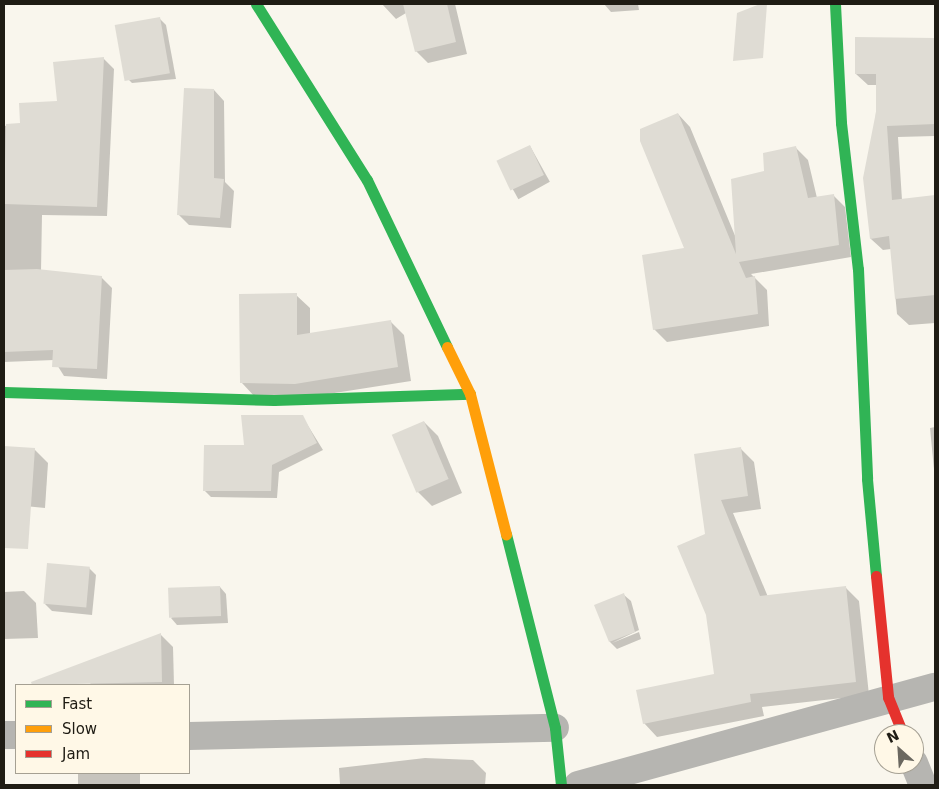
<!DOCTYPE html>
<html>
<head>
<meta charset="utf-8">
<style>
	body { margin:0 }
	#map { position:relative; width:939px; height:789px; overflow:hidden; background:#f9f6ed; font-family:"DejaVu Sans",sans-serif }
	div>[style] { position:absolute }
	.shadow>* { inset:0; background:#0003; transform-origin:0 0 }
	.building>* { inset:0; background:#dfdcd4; transform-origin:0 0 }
	.street>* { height:28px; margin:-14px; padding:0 14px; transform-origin:14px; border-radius:14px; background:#b6b5b1 }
	.fast>* { height:11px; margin:-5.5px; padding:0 5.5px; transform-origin:5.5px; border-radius:5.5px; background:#30b455 }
	.slow>* { height:11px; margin:-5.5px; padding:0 5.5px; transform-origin:5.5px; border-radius:5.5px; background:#ff9f0a }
	.jam>* { height:11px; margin:-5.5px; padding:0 5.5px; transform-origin:5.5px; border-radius:5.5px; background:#e5322d }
	span { translate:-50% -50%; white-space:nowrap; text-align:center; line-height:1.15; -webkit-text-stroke:4.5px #fff8e7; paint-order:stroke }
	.frame { position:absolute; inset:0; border:5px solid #1f1c14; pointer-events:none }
	.legend { position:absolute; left:15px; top:684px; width:175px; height:90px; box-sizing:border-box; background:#fff8e7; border:1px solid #a5a093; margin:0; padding:6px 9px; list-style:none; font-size:15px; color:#1f1c14 }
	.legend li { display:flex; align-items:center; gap:10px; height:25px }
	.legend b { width:25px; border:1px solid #a5a093 }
	.north { position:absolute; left:874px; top:724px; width:50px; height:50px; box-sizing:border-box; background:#fff8e7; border:1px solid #a5a093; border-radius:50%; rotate:334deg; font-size:14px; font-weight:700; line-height:20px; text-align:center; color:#1f1c14 }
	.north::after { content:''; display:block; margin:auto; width:18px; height:22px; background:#6b6860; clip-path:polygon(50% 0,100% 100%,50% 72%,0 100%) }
</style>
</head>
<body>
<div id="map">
	<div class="shadow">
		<div style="clip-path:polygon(382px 4px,455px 4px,467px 54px,428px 63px,416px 51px,406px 13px,396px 19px)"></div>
		<div style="clip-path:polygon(638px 4px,639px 10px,611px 12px,604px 4px)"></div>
		<div style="clip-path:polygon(159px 18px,166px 25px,176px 79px,132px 83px,125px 76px)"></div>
		<div style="clip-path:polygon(857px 38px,935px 40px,935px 136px,898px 137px,902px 200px,935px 197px,935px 323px,909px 325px,897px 314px,891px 249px,883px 250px,871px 239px,877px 85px,868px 85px,856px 74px)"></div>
		<div style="clip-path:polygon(103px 58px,114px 69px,107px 216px,42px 215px,41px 272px,101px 277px,112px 288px,107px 379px,64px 376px,54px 360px,4px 362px,4px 126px,22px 124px,59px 102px)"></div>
		<div style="clip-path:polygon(214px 90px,224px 101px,225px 182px,234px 191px,231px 228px,189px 225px,179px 215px)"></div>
		<div style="clip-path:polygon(678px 114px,690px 127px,736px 238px,765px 172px,796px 148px,808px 160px,817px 198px,833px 195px,845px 207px,851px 257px,751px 274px,767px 290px,769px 326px,667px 342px,654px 329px,686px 249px)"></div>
		<div style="left:530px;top:146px;width:41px;height:36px;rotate:61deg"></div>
		<div style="clip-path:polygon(296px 295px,310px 308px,310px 334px,390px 321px,404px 335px,411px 381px,309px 397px,255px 397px,242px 383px)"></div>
		<div style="clip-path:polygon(302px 416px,323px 450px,279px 472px,277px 498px,211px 497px,204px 490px)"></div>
		<div style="clip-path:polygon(424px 422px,438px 436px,462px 493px,432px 506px,418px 492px)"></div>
		<div style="clip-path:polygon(935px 427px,935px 480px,930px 428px)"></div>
		<div style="clip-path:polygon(4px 447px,34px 449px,48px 463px,45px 508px,4px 504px)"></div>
		<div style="clip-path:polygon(741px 449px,754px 462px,761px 509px,733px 513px,768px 597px,846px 588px,859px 601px,869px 695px,762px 707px,764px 716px,657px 737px,644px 723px,715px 675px,707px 535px)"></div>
		<div style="clip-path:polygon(89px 568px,96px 575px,92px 615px,52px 611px,45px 604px)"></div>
		<div style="clip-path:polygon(220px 587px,226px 594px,228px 623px,177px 625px,171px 618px)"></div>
		<div style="clip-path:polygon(24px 591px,36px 603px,38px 638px,4px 639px,4px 592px)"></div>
		<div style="clip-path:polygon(624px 595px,631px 601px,639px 630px,612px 643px,639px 632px,641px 639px,617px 649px,610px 642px,596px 606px)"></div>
		<div style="clip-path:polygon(161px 635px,173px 647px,174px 685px,91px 685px,83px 664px)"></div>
		<div style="clip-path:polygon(425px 758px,473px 760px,486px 773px,485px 785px,340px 784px,339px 768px)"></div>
		<div style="left:78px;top:773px;width:62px;height:12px"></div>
	</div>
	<div class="building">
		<div style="clip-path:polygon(403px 4px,447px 4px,456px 42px,415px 52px)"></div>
		<div style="clip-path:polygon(760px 4px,767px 4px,763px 58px,733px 61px,737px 13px)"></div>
		<div style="left:160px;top:17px;width:57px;height:46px;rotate:80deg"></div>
		<div style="clip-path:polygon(855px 37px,935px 38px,935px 124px,887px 126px,892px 200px,935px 195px,935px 295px,895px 299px,889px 236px,870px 239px,863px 178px,876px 112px,876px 74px,855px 74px)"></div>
		<div style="clip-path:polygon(104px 57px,97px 207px,4px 204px,6px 124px,20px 123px,19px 103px,57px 101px,53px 62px)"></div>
		<div style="clip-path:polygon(184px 88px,214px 89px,214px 178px,224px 179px,220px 218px,177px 215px)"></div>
		<div style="clip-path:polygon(678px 113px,736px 254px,731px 179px,764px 171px,763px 153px,796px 146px,808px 198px,834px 194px,839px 245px,739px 262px,746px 278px,755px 276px,758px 314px,653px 330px,642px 255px,684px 248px,640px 141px,640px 129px)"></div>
		<div style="left:530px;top:145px;width:33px;height:37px;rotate:65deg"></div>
		<div style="clip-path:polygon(37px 269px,102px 276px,97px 369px,52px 367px,53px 350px,4px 352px,4px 270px)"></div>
		<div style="clip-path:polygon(297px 293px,297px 335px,391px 320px,398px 367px,295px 384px,240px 383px,239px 294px)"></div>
		<div style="clip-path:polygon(241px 415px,303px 415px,317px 443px,272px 465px,271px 491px,203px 491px,204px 445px,244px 445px)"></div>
		<div style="left:424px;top:421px;width:63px;height:35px;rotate:67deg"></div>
		<div style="clip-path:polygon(4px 446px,35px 448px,28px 549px,4px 548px)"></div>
		<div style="clip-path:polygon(741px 447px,748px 496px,721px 500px,760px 596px,846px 586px,856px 682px,750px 694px,751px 702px,643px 724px,636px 690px,714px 674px,706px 615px,677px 546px,705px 534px,694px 454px)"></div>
		<div style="left:47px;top:563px;width:43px;height:41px;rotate:5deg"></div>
		<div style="left:220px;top:586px;width:30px;height:52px;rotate:88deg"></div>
		<div style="clip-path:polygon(624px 593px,635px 632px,609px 642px,594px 605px)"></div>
		<div style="clip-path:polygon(161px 633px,162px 682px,32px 685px,31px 682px)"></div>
	</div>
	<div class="street">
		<div style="left:4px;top:735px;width:12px"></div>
		<div style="left:189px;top:736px;width:366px;rotate:-1.3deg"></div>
		<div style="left:914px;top:763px;width:24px;rotate:68deg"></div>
		<div style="left:578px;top:785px;width:370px;rotate:-15.4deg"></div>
	</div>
	<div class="fast">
		<div style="left:256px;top:4px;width:208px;rotate:57.8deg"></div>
		<div style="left:367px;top:180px;width:185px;rotate:64.4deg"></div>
		<div style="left:835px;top:4px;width:119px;rotate:87.1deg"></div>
		<div style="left:841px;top:123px;width:147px;rotate:83.4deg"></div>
		<div style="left:858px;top:269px;width:210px;rotate:87.5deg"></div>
		<div style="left:867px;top:479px;width:97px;rotate:84.7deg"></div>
		<div style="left:4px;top:392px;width:270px;rotate:1.7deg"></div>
		<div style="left:274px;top:400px;width:196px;rotate:-1.8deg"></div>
		<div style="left:506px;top:534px;width:200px;rotate:75.8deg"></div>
		<div style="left:555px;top:728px;width:57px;rotate:84deg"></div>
	</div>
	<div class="slow">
		<div style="left:447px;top:347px;width:52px;rotate:63.9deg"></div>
		<div style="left:470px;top:394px;width:145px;rotate:75.6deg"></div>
	</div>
	<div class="jam">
		<div style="left:876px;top:576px;width:122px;rotate:84.3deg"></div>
		<div style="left:888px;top:697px;width:40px;rotate:68deg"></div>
	</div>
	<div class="frame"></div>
	<ul class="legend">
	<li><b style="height:6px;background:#30b455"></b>Fast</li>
	<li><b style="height:6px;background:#ff9f0a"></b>Slow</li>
	<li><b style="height:6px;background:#e5322d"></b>Jam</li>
	</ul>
	<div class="north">N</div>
</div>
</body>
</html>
